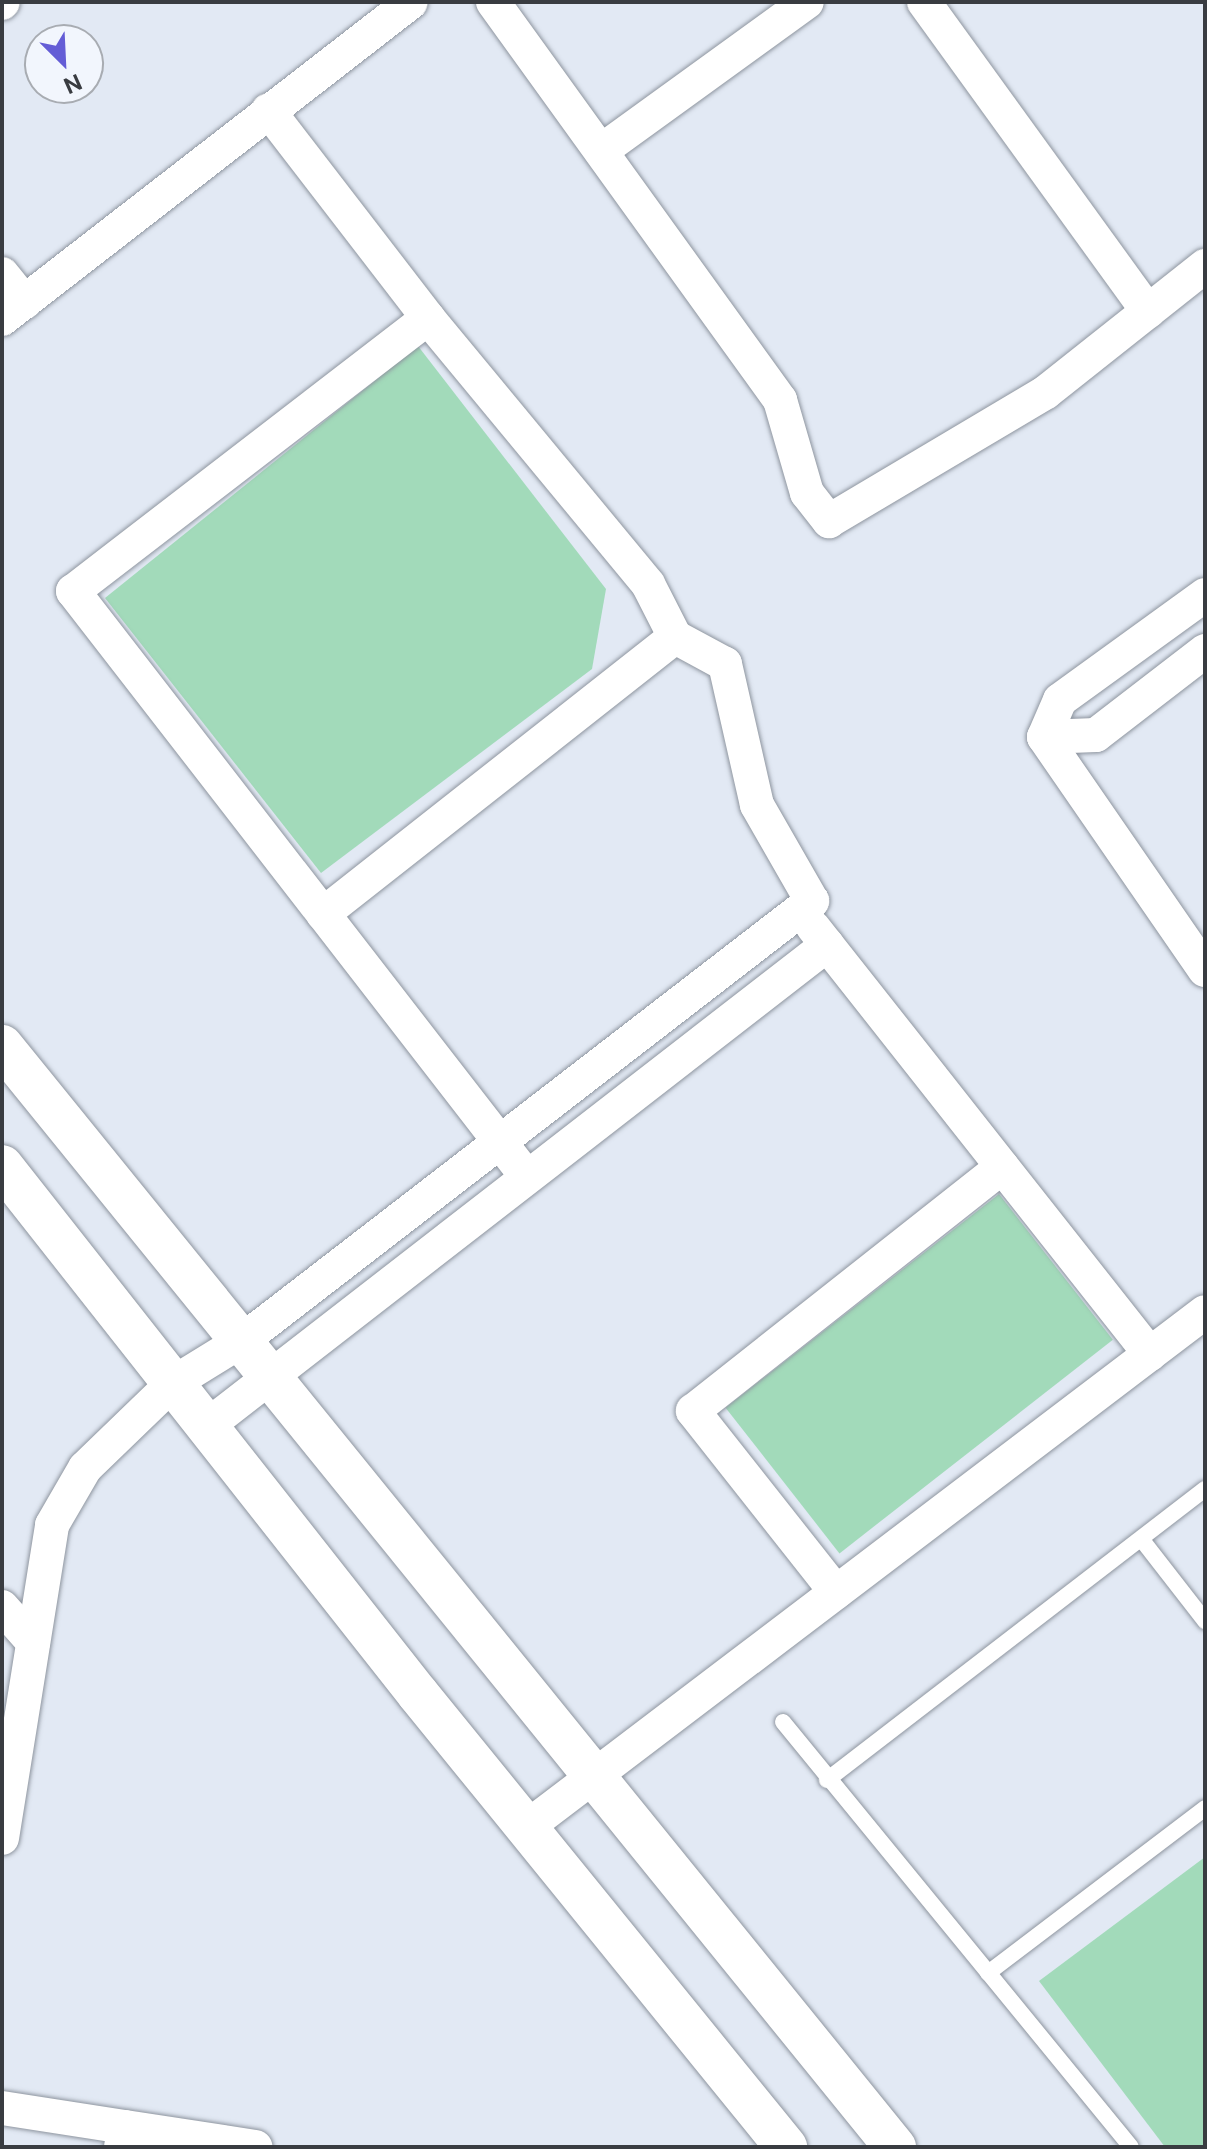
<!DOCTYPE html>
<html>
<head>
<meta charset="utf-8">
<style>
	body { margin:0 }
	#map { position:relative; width:1207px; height:2149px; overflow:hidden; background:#e2e9f4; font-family:"Public Sans",sans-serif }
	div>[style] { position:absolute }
	.green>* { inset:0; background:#a2daba; transform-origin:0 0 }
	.roads { filter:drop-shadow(0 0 2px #8e959f) drop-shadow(0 0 2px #8e959f) }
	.service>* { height:16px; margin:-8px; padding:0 8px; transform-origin:8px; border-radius:8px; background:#fff }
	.minor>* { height:34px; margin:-17px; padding:0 17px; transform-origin:17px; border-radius:17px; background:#fff }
	.tertiary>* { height:42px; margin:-21px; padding:0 21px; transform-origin:21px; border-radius:21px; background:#fff }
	span { translate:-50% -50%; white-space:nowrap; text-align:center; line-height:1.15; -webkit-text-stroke:8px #f2f6fd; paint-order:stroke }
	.frame { position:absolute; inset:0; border:4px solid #393c41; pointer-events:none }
	.north { position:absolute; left:24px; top:24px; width:80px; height:80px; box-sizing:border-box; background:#f2f6fd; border:2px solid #a8acb2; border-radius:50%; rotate:156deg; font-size:22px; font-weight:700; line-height:32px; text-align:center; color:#393c41 }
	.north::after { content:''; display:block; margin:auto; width:28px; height:36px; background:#645dd6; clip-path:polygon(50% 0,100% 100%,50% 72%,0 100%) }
</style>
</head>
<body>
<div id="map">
	<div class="green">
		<div style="clip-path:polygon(418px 346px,606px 589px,592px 669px,321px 873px,105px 598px)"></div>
		<div style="left:999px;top:1194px;width:185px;height:347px;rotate:52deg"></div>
		<div style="clip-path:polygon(1205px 1857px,1205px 2147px,1165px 2147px,1039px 1981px)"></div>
	</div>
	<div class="roads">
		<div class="service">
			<div style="left:1142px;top:1540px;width:103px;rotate:52.1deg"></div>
			<div style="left:783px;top:1722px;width:549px;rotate:50.69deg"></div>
			<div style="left:827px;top:1780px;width:477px;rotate:-37.6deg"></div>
			<div style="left:988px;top:1973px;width:273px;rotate:-37.2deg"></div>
		</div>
		<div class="minor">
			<div style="left:493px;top:2px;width:491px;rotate:54.2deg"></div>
			<div style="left:780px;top:400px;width:97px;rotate:73.8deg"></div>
			<div style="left:807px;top:493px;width:36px;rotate:52deg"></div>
			<div style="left:829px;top:521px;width:252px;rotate:-30.7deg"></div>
			<div style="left:1046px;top:392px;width:203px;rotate:-38.4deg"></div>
			<div style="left:924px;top:2px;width:382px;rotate:54.1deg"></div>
			<div style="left:2px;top:3px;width:1px;rotate:-45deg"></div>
			<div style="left:601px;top:151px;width:254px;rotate:-35.9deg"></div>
			<div style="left:2px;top:274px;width:36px;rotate:51deg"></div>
			<div style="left:428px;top:318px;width:448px;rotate:142.4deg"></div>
			<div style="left:73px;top:591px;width:741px;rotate:52.23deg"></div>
			<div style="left:2px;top:319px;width:517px;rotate:-37.78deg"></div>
			<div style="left:1044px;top:737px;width:283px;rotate:55.4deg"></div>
			<div style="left:1044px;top:737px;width:40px;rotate:-66.6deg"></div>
			<div style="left:1060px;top:700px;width:179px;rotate:-35.9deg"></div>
			<div style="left:1044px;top:737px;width:52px;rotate:-2.2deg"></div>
			<div style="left:1096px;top:735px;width:138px;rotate:-37.6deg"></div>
			<div style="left:323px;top:914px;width:448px;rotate:-38.2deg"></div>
			<div style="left:813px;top:927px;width:544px;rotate:51.72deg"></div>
			<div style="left:207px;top:1426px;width:785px;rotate:-37.8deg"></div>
			<div style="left:836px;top:1592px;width:231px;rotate:-128.3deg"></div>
			<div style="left:693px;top:1411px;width:394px;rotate:-38.3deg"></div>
			<div style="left:2px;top:1607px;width:47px;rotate:48.5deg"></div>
			<div style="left:527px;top:1827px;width:851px;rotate:-37.22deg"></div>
			<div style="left:2px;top:1838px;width:317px;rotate:-80.9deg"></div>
			<div style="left:52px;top:1525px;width:66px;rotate:-59.9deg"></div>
			<div style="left:85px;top:1468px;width:122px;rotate:-44deg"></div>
			<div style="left:173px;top:1383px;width:82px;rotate:-31.6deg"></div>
			<div style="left:243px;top:1340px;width:719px;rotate:-37.65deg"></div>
			<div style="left:812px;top:901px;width:111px;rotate:-119.8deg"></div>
			<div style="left:757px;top:805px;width:145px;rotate:-102.8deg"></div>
			<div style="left:725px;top:664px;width:57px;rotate:-151.6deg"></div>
			<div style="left:675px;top:637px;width:59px;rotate:-117deg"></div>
			<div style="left:648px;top:584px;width:345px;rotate:-129.6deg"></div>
			<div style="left:428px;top:318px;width:262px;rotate:-127.6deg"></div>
			<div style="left:2px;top:2108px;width:124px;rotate:8.8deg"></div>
			<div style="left:121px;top:2147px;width:20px;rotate:-79deg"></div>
			<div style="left:125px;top:2127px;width:132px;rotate:8.7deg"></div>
		</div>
		<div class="tertiary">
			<div style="left:2px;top:1046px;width:1418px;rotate:50.96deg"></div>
			<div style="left:2px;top:1166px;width:672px;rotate:51.77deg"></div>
			<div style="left:418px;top:1694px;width:584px;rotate:50.91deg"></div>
		</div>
	</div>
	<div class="frame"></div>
	<div class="north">N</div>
</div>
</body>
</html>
